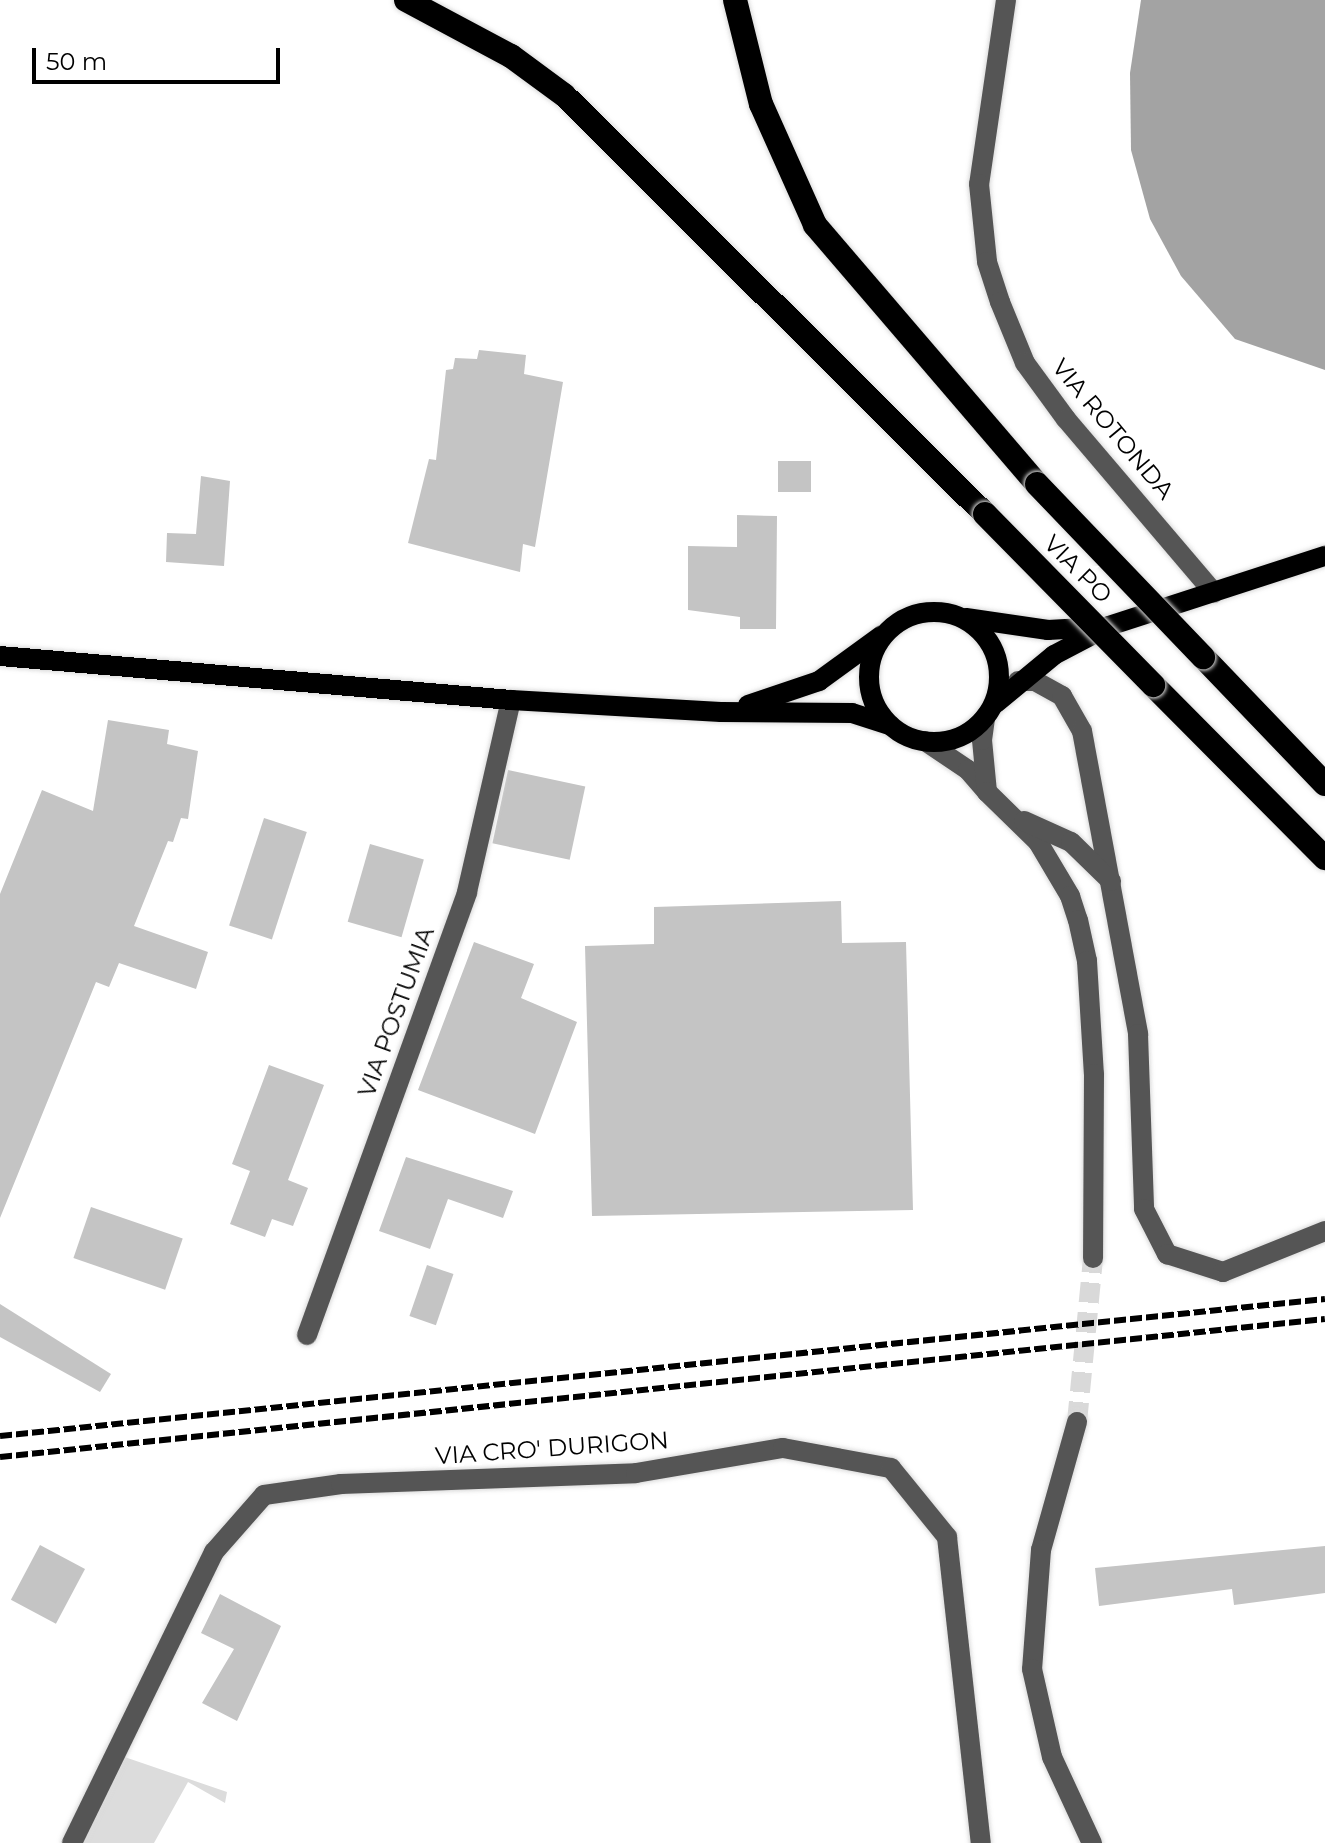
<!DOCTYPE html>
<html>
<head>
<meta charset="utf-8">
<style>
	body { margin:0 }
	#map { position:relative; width:1325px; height:1843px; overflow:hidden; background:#fff; font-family:Montserrat,sans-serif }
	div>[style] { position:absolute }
	.green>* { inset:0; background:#dcdcdc }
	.water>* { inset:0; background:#a3a3a3 }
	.building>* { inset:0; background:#c4c4c4; transform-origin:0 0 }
	.minor-tunnel>* { height:20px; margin-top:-10px; transform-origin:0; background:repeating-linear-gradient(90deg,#d9d9d9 0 20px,transparent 0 30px) }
	.roads { filter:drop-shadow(0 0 2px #dbdbdb) drop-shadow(0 0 2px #dbdbdb) }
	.minor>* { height:20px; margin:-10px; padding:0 10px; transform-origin:10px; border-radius:10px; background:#555 }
	.major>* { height:20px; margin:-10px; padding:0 10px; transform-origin:10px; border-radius:10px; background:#000 }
	.major>.ring { margin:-10px; padding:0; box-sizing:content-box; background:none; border:20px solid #000; border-radius:50% }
	.highway>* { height:24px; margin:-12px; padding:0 12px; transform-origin:12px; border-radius:12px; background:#000 }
	.rail>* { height:6px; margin-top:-3px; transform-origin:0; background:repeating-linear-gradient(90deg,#000 0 12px,transparent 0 16px) }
	.bridges { filter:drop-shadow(0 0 2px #dbdbdb) drop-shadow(0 0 2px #dbdbdb) }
	.highway-bridge>* { height:24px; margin:-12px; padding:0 12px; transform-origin:12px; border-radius:12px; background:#000 }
	span { translate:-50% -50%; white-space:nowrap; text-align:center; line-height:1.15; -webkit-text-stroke:7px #fff; paint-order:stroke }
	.street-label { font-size:24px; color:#000 }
	.scale { position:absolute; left:32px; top:48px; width:248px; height:36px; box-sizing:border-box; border:4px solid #000; border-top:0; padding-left:10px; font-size:24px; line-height:28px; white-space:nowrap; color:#000; -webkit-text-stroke:6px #fff; paint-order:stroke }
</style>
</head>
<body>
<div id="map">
	<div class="green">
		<div style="clip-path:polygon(107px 1751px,227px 1792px,225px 1803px,188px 1782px,154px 1843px,66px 1843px)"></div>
	</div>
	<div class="water">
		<div style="clip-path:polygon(1141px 0,1325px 0,1325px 370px,1235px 339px,1181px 276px,1150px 219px,1131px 150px,1130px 73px)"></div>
	</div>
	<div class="building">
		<div style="clip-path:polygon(479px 350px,526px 355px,524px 374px,563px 382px,535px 547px,523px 544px,520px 572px,408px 543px,429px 459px,436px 460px,446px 370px,453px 369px,455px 358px,477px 359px)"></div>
		<div style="left:778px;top:461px;width:33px;height:31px"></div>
		<div style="clip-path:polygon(201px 476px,230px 481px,224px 566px,166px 562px,167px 533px,196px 534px)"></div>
		<div style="clip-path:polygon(737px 515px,777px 516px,776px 629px,740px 629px,740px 617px,688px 610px,688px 546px,737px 547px)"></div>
		<div style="clip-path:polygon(108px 720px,169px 730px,167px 744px,198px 751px,188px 819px,181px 818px,173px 842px,168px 841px,134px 926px,208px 952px,196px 989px,119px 963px,109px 987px,96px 982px,0 1218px,0 894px,42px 790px,93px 811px)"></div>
		<div style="left:508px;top:770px;width:79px;height:75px;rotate:12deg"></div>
		<div style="left:264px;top:818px;width:45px;height:113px;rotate:18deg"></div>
		<div style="left:370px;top:844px;width:56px;height:81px;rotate:16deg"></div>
		<div style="clip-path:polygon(841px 901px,842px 943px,906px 942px,913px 1210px,592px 1216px,585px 946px,654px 944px,654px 907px)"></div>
		<div style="clip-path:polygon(474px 942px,534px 964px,521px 998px,577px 1022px,535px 1134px,418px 1090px)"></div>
		<div style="clip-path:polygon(269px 1065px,324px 1085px,288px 1180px,308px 1188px,293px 1226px,272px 1219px,265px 1237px,230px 1224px,250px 1171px,232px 1164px)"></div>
		<div style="clip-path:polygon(406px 1157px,513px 1191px,503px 1218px,448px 1199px,430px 1249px,379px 1231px)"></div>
		<div style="left:91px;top:1207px;width:97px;height:54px;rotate:19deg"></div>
		<div style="left:427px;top:1265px;width:28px;height:54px;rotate:19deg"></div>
		<div style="clip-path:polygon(0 1304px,111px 1374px,100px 1392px,0 1337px)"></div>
		<div style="left:40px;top:1545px;width:51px;height:62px;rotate:28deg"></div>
		<div style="clip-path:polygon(1325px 1546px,1325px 1593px,1234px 1605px,1232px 1589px,1099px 1606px,1095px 1568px)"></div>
		<div style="clip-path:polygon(220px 1594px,281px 1626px,237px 1721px,202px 1703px,234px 1649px,201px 1633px)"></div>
	</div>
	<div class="minor-tunnel">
		<div style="left:1077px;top:1422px;width:165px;rotate:-84.4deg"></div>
	</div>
	<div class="roads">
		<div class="minor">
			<div style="left:1006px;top:0;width:186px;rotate:98.3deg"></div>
			<div style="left:979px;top:184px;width:78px;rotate:84.1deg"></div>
			<div style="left:987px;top:262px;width:42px;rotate:72deg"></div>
			<div style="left:1000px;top:302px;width:66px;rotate:67.7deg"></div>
			<div style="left:1025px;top:363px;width:69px;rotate:53.8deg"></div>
			<div style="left:1066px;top:419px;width:228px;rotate:49.6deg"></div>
			<div style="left:1018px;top:681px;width:17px"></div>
			<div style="left:1035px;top:681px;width:31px;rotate:29deg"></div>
			<div style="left:1062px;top:696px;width:40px;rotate:60.3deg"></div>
			<div style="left:1082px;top:731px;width:308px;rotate:79.5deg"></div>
			<div style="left:1138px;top:1034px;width:175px;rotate:88deg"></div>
			<div style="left:1144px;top:1209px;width:51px;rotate:62.9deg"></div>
			<div style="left:1167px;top:1254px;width:59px;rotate:17.8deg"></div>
			<div style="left:1223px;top:1272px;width:110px;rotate:-21.9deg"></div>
			<div style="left:925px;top:741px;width:52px;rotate:34deg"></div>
			<div style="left:968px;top:770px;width:29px;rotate:49deg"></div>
			<div style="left:987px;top:792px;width:52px;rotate:-95.5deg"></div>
			<div style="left:982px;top:740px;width:22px;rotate:-82deg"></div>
			<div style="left:987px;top:792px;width:71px;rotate:44.4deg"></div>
			<div style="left:1038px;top:842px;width:63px;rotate:59.3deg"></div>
			<div style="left:1070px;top:896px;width:25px;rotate:72deg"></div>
			<div style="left:1078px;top:920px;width:42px;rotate:77.6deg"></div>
			<div style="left:1087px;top:961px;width:113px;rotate:86.5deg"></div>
			<div style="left:1094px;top:1074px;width:184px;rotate:90.3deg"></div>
			<div style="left:1024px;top:821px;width:51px;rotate:24.1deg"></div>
			<div style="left:1071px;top:842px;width:56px;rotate:44.3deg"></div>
			<div style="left:307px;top:1335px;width:471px;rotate:-70.1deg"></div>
			<div style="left:467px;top:892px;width:197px;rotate:-77.1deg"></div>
			<div style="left:1077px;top:1422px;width:133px;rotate:105.7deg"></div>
			<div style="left:1041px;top:1550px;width:119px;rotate:94.3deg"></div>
			<div style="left:1032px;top:1669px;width:90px;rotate:77.2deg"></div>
			<div style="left:1052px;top:1757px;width:95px;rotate:65.1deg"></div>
			<div style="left:72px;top:1843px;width:324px;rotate:-64deg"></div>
			<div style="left:214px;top:1552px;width:76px;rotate:-48.7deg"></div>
			<div style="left:264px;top:1495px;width:78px;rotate:-8.1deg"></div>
			<div style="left:341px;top:1484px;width:295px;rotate:-2.1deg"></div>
			<div style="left:636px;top:1473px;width:149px;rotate:-9.7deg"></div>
			<div style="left:783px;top:1448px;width:110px;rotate:10.5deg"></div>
			<div style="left:891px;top:1468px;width:89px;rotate:50.9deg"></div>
			<div style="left:947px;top:1537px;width:308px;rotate:83.7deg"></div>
		</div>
		<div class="major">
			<div class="ring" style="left:869px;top:612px;width:110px;height:110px"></div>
			<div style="left:966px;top:618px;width:83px;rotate:8.3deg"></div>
			<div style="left:1048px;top:630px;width:53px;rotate:-3.2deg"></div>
			<div style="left:0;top:656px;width:513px;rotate:4.92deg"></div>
			<div style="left:511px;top:700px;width:210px;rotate:3.3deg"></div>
			<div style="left:721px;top:712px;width:131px;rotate:0.4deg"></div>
			<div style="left:852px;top:713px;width:40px;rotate:18deg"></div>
			<div style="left:996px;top:703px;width:75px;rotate:-39.6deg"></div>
			<div style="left:1054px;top:655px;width:62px;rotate:-27.8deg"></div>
			<div style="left:1109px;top:626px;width:227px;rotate:-18deg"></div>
			<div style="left:748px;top:705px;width:75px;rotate:-18.7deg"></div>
			<div style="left:819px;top:681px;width:77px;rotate:-36deg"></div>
		</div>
		<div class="highway">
			<div style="left:406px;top:0;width:119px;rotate:28.1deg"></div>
			<div style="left:511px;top:56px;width:66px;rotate:36.3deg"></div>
			<div style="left:564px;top:95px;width:594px;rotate:44.86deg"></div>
			<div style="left:735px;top:0;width:107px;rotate:76deg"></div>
			<div style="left:761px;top:104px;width:133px;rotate:65.9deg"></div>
			<div style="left:815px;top:225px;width:341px;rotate:49.4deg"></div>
			<div style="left:1203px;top:657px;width:176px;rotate:46.2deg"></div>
			<div style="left:1153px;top:685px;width:244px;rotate:45.2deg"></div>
		</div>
	</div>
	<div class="rail">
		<div style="left:0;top:1436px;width:1332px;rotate:-5.9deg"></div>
		<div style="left:0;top:1457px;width:1332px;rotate:-5.95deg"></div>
	</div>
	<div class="bridges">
		<div class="highway-bridge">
			<div style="left:1037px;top:484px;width:240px;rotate:46.2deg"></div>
			<div style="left:985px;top:514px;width:240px;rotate:45.5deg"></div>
		</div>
	</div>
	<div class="street-label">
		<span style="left:1113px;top:429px;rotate:50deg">VIA ROTONDA</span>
		<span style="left:1078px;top:569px;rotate:45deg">VIA PO</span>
		<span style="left:396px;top:1012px;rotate:-70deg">VIA POSTUMIA</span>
		<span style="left:552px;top:1448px;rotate:-4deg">VIA CRO' DURIGON</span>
	</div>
	<div class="scale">50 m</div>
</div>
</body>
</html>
